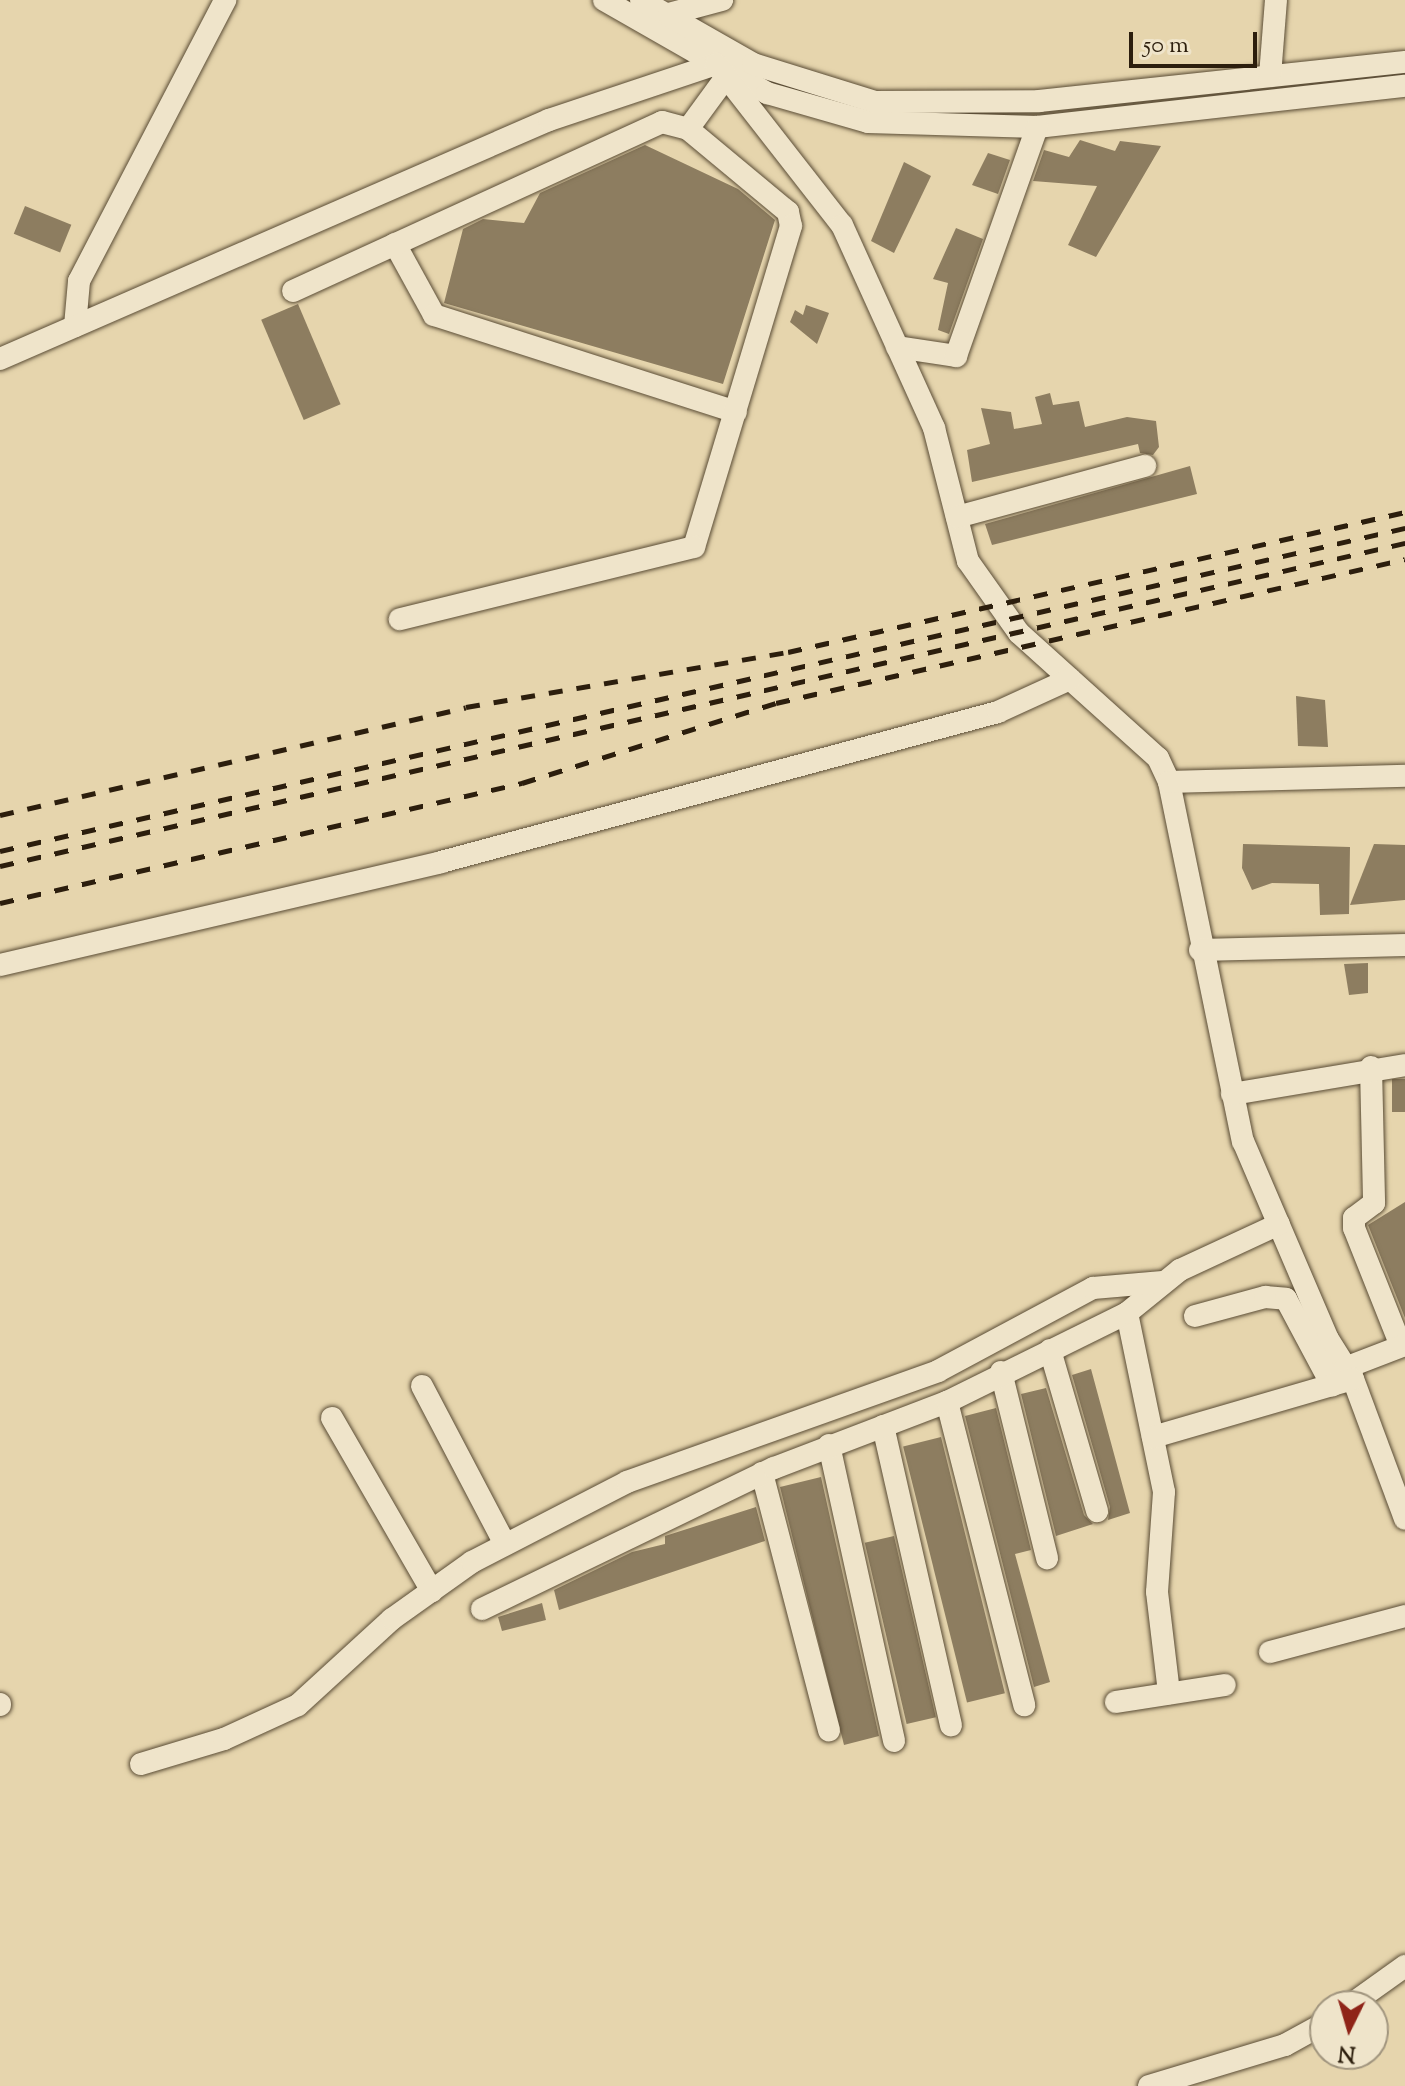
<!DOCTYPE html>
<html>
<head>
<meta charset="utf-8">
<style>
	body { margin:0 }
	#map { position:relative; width:1405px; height:2086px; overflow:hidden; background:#e6d5ad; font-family:"Sorts Mill Goudy",serif }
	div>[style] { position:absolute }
	.building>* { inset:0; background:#8d7d60; transform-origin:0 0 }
	.roads { filter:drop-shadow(0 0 2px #5a4c35) drop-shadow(0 0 2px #5a4c35) }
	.minor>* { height:22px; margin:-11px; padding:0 11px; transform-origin:11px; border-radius:11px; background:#efe4ca }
	.rail>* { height:5px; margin-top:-2.5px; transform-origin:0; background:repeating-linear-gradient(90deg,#2c1e0d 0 14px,transparent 0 28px) }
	span { translate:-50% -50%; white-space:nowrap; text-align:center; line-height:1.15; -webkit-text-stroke:8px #efe4ca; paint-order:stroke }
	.north { position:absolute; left:1309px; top:1990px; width:80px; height:80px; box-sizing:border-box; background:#efe4ca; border:2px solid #a1957e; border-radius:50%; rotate:185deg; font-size:22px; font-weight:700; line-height:32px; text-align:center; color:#2c1e0d }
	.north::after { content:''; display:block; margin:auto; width:28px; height:36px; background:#8f2418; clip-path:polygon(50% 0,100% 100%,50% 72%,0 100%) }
	.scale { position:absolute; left:1129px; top:32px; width:128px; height:36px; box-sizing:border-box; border:4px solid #2c1e0d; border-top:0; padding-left:10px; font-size:24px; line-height:28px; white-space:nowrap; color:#2c1e0d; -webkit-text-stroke:6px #efe4ca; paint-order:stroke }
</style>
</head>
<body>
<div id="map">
	<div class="building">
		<div style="clip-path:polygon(1080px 140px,1115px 151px,1120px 141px,1161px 146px,1096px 257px,1068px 245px,1097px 186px,1033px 181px,1044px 150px,1069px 157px)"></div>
		<div style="clip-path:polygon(645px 145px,738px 189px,775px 220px,723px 384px,444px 303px,463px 229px,483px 219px,524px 223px,540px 193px)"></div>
		<div style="clip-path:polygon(988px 153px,1010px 160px,998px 194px,972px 185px)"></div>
		<div style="clip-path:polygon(904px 162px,931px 176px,894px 253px,871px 241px)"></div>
		<div style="left:25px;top:206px;width:50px;height:30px;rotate:22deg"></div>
		<div style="clip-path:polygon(956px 228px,983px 239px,949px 334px,938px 330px,948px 283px,933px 279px)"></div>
		<div style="left:298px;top:304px;width:109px;height:40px;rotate:67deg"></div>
		<div style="clip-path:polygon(806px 305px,829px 313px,817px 344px,790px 322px,795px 310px,803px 315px)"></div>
		<div style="clip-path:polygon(1050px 393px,1053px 405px,1079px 401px,1085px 427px,1127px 417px,1156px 421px,1159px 447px,1153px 455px,1140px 453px,1138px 444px,972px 482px,967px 450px,990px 444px,981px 408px,1011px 412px,1014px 429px,1042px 424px,1035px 397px)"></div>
		<div style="clip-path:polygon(1190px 466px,1197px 494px,992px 545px,985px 524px)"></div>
		<div style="clip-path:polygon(1296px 696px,1325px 700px,1328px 747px,1298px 746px)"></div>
		<div style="clip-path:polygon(1243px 844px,1350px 847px,1349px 914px,1320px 915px,1319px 884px,1272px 883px,1252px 890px,1242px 868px)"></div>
		<div style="clip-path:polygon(1374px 844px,1405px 845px,1405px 900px,1350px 905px)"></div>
		<div style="clip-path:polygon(1368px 963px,1368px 993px,1349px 995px,1344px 964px)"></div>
		<div style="left:1405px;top:1079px;width:33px;height:13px;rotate:90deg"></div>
		<div style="clip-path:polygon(1405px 1202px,1405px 1318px,1368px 1225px)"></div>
		<div style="clip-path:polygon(1091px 1369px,1130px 1513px,1108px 1520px,1110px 1507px,1072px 1375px)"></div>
		<div style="clip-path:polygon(1046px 1388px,1084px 1515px,1093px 1524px,1056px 1536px,1021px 1394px)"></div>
		<div style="clip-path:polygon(996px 1408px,1031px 1550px,1015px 1554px,1050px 1682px,1034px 1687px,965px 1416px)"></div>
		<div style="left:941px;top:1437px;width:264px;height:39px;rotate:76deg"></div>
		<div style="clip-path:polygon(821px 1477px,879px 1736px,844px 1745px,780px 1487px)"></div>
		<div style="clip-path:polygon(756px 1507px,765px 1541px,559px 1610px,554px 1590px,632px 1552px,665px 1544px,665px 1536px)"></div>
		<div style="left:894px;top:1536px;width:186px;height:30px;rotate:77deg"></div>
		<div style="clip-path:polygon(542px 1603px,546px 1620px,502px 1631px,498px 1617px)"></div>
	</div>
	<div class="roads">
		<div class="minor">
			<div style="left:604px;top:0;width:188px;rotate:29.7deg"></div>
			<div style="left:767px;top:93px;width:105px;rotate:16deg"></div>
			<div style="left:868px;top:122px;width:169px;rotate:1.7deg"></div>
			<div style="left:1037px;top:127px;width:370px;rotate:-6.4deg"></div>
			<div style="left:641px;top:0;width:129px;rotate:29.7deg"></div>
			<div style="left:753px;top:64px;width:128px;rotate:17.3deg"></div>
			<div style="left:875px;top:102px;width:164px;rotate:-0.3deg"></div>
			<div style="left:1039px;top:101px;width:368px;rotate:-6.1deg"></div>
			<div style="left:669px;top:14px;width:55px;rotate:-14.8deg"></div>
			<div style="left:1270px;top:76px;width:76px;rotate:-85.5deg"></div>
			<div style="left:688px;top:129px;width:64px;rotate:-53.8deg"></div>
			<div style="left:395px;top:244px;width:81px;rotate:61.2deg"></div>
			<div style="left:434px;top:315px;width:317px;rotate:17.8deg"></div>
			<div style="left:293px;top:291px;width:406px;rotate:-24.6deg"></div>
			<div style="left:662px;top:122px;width:27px;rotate:15deg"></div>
			<div style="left:688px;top:129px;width:130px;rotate:39.7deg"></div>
			<div style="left:788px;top:212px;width:14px;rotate:78deg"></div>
			<div style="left:791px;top:226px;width:335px;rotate:106.8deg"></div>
			<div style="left:694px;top:547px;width:303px;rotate:166.2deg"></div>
			<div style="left:75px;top:326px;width:45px;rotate:-84.9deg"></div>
			<div style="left:79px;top:281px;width:317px;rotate:-62.5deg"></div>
			<div style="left:897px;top:347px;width:60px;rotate:8.7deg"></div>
			<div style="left:956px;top:356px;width:243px;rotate:-70.5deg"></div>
			<div style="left:0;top:359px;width:599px;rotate:-23.53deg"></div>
			<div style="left:549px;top:120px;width:176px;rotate:-18.5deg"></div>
			<div style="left:716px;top:64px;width:204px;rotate:52deg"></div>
			<div style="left:842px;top:225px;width:223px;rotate:65.6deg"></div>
			<div style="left:934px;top:428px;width:137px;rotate:75.7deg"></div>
			<div style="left:968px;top:561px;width:88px;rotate:54.7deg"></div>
			<div style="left:1019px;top:633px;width:187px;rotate:42deg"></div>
			<div style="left:1158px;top:758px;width:26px;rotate:65deg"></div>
			<div style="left:1169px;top:782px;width:367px;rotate:78.4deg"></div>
			<div style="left:1243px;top:1141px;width:215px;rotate:66.8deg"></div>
			<div style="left:1328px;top:1339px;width:47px;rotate:58deg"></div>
			<div style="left:1353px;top:1379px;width:149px;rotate:69.6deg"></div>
			<div style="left:957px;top:517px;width:195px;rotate:-15.2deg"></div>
			<div style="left:1169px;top:782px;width:236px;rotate:-1.5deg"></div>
			<div style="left:1200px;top:950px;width:205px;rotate:-1.4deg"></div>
			<div style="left:0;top:965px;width:453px;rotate:-13.1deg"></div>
			<div style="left:441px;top:862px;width:577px;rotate:-15.07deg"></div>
			<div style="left:998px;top:712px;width:79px;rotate:-24.6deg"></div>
			<div style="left:1371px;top:1067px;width:136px;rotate:88.7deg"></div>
			<div style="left:1374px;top:1203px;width:25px;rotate:143deg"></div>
			<div style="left:1354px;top:1218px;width:10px;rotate:90deg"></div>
			<div style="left:1354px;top:1228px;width:127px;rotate:68.3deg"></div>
			<div style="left:1232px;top:1094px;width:175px;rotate:-9.5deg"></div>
			<div style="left:1127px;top:1313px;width:183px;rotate:78.3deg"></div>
			<div style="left:1164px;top:1492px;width:100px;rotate:94deg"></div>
			<div style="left:1157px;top:1592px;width:102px;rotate:83.2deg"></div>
			<div style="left:1195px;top:1316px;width:73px;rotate:-15.2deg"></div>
			<div style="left:1265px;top:1297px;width:21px;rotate:5deg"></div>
			<div style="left:1286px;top:1299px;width:98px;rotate:61.9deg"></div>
			<div style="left:1050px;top:1350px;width:168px;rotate:73.7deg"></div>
			<div style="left:1345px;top:1368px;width:64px;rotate:-21deg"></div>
			<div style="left:1001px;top:1372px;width:192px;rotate:76.1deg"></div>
			<div style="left:422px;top:1386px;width:178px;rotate:62.3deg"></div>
			<div style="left:947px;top:1402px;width:313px;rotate:75.7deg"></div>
			<div style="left:332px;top:1418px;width:200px;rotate:60deg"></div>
			<div style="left:883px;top:1426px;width:307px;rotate:77.2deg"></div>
			<div style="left:1153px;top:1437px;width:208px;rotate:-16.2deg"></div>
			<div style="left:829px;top:1445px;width:303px;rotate:77.6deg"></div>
			<div style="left:762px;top:1473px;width:266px;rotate:75.4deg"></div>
			<div style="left:482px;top:1609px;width:324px;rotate:-25.8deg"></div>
			<div style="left:774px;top:1468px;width:185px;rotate:-20.9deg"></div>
			<div style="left:947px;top:1402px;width:201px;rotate:-26.3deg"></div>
			<div style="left:1127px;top:1313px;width:68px;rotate:-39.1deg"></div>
			<div style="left:1180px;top:1270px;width:109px;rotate:-24.9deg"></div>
			<div style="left:1270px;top:1652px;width:140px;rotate:-14.9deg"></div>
			<div style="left:1116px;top:1702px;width:110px;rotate:-8.9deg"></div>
			<div style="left:0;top:1704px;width:1px;rotate:90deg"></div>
			<div style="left:141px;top:1764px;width:87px;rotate:-16.8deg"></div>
			<div style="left:224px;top:1739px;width:81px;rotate:-24.7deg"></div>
			<div style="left:298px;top:1705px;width:127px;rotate:-42.5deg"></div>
			<div style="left:392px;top:1619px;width:98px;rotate:-35.5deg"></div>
			<div style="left:472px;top:1562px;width:174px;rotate:-27.3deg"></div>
			<div style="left:627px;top:1482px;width:330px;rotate:-19.6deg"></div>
			<div style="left:938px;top:1371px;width:176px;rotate:-28.2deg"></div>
			<div style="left:1093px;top:1288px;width:70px;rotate:-4.9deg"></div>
			<div style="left:1349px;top:2006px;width:69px;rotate:-35.5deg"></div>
			<div style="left:1149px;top:2086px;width:142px;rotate:-16.8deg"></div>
			<div style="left:1285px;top:2045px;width:46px;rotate:-28.8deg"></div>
		</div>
	</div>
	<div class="rail">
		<div style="left:0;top:815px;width:478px;rotate:-13deg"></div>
		<div style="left:466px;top:707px;width:327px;rotate:-9.7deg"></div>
		<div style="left:788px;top:652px;width:633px;rotate:-12.78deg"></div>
		<div style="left:0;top:851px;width:1442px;rotate:-12.95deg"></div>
		<div style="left:0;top:866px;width:1442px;rotate:-12.95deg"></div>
		<div style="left:0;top:903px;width:536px;rotate:-12.95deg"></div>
		<div style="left:522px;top:783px;width:266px;rotate:-17.5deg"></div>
		<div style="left:776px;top:703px;width:645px;rotate:-12.89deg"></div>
	</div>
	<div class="north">N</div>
	<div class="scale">50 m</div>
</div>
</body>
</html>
